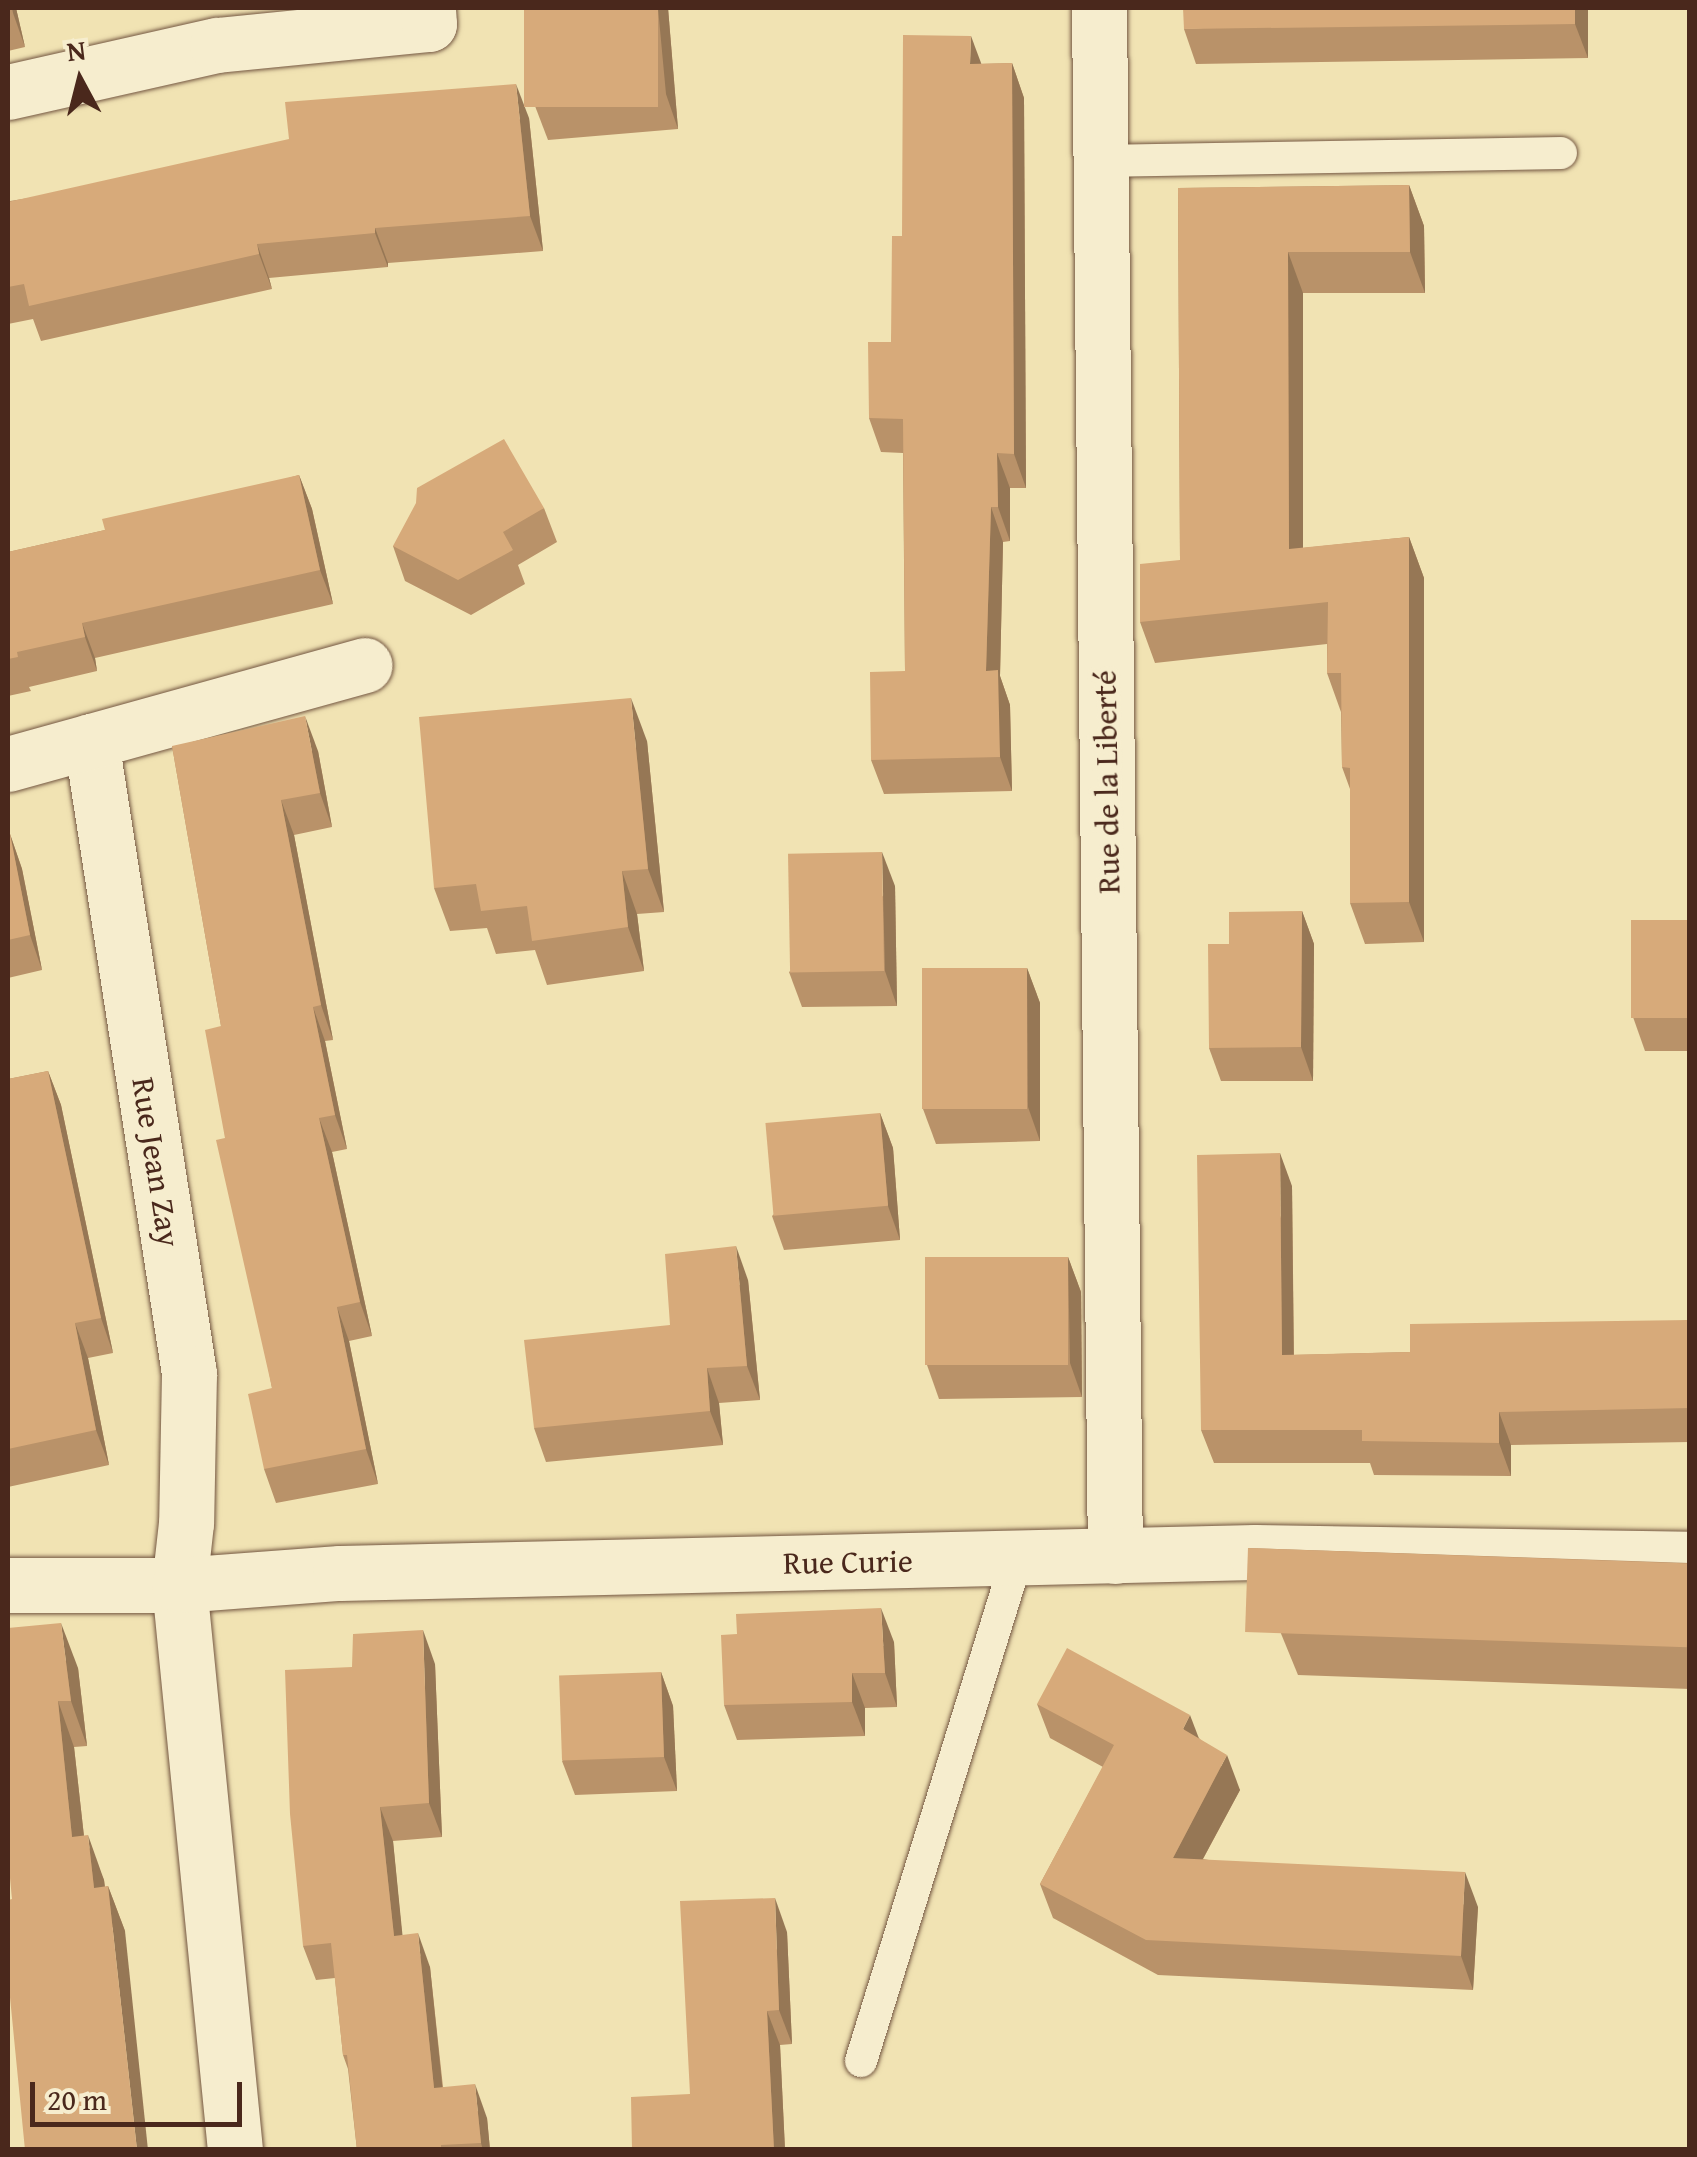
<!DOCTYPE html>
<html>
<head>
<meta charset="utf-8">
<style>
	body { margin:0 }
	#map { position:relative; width:1697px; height:2157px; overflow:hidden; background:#f1e3b3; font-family:"Gentium Book Plus",serif }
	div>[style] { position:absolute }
	.roads { filter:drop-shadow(0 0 2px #745742) drop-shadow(0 0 2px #745742) }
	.lane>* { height:32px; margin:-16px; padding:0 16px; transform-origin:16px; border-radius:16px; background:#f6edce }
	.street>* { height:55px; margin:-27.5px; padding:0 27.5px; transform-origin:27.5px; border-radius:27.5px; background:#f6edce }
	.wall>* { inset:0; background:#b99269 }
	.shaded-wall>* { inset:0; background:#967755 }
	.building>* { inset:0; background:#d7aa7a; transform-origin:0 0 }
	span { translate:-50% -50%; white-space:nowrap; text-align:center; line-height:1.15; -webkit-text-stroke:9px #f6edce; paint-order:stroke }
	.street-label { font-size:32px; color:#4a281c }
	.frame { position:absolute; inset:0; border:10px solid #4a281c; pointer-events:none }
	.north { position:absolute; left:30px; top:30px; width:100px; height:100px; -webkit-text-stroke:8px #f6edce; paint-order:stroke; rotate:353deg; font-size:28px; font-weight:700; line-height:40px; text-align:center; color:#4a281c }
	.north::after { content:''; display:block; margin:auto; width:35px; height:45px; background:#4a281c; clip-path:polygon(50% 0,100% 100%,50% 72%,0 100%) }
	.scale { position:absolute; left:30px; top:2082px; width:212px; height:45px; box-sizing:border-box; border:5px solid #4a281c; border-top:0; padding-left:12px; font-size:30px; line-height:35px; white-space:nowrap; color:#4a281c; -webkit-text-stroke:8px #f6edce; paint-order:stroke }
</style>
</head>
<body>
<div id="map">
	<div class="roads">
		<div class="lane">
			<div style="left:1100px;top:161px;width:461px;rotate:-1deg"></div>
			<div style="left:861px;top:2061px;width:527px;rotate:-72.77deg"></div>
		</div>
		<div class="street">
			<div style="left:1099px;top:8px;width:1548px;rotate:89.41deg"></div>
			<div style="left:8px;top:92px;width:214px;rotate:-12.7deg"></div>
			<div style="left:217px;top:45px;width:213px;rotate:-5.7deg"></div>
			<div style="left:429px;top:24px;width:16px;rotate:-94deg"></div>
			<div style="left:91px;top:741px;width:640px;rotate:81.19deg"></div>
			<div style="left:189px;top:1373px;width:150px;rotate:91.1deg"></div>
			<div style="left:186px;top:1523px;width:62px;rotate:96.4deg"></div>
			<div style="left:179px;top:1585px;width:568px;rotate:84.34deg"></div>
			<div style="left:8px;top:764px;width:370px;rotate:-15.5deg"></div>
			<div style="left:8px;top:1585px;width:171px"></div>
			<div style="left:179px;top:1585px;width:161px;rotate:-4.3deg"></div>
			<div style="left:340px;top:1573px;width:915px;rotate:-1.31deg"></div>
			<div style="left:1255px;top:1552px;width:435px;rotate:0.9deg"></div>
		</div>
	</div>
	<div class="wall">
		<div style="clip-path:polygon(8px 8px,16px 8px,25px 47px,8px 51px)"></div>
		<div style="clip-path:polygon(524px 8px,668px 8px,678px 129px,548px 140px,535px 106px)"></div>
		<div style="clip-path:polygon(1588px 8px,1588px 58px,1196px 64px,1184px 29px)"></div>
		<div style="clip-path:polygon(1012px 63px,1024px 98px,1026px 488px,1010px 488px,1010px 541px,1003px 542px,1000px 676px,1010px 705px,1012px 791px,884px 794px,871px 760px,905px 671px,903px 453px,881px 452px,869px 418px,891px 342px,902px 236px,981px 64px)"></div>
		<div style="clip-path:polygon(529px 118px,543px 251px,388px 263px,388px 267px,269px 278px,272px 289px,41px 341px,33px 319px,8px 324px,8px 196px,10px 201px)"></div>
		<div style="clip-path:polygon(1409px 185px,1424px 226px,1425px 293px,1303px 293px,1303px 548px,1409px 537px,1424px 578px,1424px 942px,1365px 944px,1350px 903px,1350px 789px,1342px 767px,1341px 712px,1327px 673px,1327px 644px,1155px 663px,1140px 622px,1180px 560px,1178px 188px)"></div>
		<div style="clip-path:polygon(299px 475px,312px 509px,333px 604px,95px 658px,97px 671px,29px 687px,31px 691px,8px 696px,8px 552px,105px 530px)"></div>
		<div style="clip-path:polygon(544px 508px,557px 542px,518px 565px,525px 584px,471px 615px,405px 581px,393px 546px)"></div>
		<div style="clip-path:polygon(647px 741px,664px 912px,637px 914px,644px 971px,547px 985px,535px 950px,496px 954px,487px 928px,450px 931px,434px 888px)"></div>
		<div style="clip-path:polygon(172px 746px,318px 751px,332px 827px,294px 835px,333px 1040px,325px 1041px,347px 1149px,332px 1152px,372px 1336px,349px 1341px,378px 1484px,276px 1503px,264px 1469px,272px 1388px,225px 1138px,221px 1026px)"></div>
		<div style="clip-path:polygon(10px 834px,22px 869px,42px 970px,8px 978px,8px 835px)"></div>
		<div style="clip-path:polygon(895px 886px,897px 1006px,802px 1007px,789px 972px)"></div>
		<div style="clip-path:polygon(1302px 911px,1314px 944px,1313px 1081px,1221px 1081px,1209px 1048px)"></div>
		<div style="clip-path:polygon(1690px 920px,1690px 1051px,1645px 1051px,1633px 1017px)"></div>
		<div style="clip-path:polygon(1027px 968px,1040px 1003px,1040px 1141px,936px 1144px,923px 1109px)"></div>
		<div style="clip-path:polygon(48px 1071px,61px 1105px,113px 1353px,88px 1358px,109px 1465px,8px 1487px,8px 1079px)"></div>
		<div style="clip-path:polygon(880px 1113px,893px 1148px,900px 1240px,784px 1250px,772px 1216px)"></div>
		<div style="clip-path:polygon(1292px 1186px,1294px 1355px,1410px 1352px,1690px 1320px,1690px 1442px,1511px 1445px,1511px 1476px,1374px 1475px,1370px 1463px,1214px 1463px,1201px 1430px)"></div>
		<div style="clip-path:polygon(1068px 1257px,1081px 1292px,1082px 1397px,939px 1399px,927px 1365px)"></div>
		<div style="clip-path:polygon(748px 1280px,760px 1400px,719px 1403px,723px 1445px,546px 1462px,534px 1428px,670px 1325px)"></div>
		<div style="clip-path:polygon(1248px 1548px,1690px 1563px,1690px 1689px,1298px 1675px,1266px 1597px)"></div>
		<div style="clip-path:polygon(8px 1628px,78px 1668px,87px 1746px,74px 1747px,84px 1836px,104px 1880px,105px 1887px,108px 1886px,125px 1931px,12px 1899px)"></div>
		<div style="clip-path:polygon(894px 1642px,897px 1707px,865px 1708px,865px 1736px,737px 1740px,724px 1705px)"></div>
		<div style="clip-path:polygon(435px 1664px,442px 1837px,393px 1841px,402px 1935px,430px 1967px,443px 2087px,487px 2118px,490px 2150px,357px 2150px,348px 2069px,343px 2055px,335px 1978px,316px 1980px,303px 1946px)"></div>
		<div style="clip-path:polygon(661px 1672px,673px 1706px,677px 1791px,575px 1795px,562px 1761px)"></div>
		<div style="clip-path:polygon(1037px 1704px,1199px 1738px,1240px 1790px,1203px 1859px,1478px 1907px,1473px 1990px,1158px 1975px,1053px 1918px,1040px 1884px,1103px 1767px,1050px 1738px)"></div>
		<div style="clip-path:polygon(787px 1932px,792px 2044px,780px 2045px,785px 2150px,632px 2150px,690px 2094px)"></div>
	</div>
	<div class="shaded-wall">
		<div style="clip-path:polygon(12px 8px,16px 8px,25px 47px,13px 13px)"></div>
		<div style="clip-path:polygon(658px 8px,668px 8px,678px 129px,666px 94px)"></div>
		<div style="clip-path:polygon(1575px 8px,1588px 8px,1588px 58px,1575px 24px)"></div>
		<div style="clip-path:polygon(971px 36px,984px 71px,970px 64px)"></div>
		<div style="clip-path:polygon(1012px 63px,1024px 98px,1026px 488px,1014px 454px)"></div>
		<div style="clip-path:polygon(516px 84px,529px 118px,543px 251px,530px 216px)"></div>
		<div style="clip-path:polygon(1409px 185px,1424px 226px,1425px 293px,1410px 252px)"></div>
		<div style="clip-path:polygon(375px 228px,388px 263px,388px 267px,375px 233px)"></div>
		<div style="clip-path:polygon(257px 244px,269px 278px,272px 289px,259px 254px)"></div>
		<div style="clip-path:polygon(1288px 252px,1303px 293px,1303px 590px,1289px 549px)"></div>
		<div style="clip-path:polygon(997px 453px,1010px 488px,1010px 541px,998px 507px)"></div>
		<div style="clip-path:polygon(299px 475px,312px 509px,333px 604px,320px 570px)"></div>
		<div style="clip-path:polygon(991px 507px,1003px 542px,1000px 676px,1010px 705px,1012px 791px,1000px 757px,986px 671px)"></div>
		<div style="clip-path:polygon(1409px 537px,1424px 578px,1424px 942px,1409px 902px)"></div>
		<div style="clip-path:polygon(82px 623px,95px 658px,97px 671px,85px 637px)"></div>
		<div style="clip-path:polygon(631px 698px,647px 741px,664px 912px,648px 869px)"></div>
		<div style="clip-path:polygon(305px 716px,318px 751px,332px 827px,320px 793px)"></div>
		<div style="clip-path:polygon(281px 800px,294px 835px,333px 1040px,321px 1005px)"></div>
		<div style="clip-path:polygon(10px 834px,22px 869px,42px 970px,30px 935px)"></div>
		<div style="clip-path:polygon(882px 852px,895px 886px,897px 1006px,885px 971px)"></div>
		<div style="clip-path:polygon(622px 871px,637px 914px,644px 971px,628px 927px)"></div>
		<div style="clip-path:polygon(1302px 911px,1314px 944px,1313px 1081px,1301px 1047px)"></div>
		<div style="clip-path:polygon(1027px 968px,1040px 1003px,1040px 1141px,1028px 1107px)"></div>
		<div style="clip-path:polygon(313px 1007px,325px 1041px,347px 1149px,335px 1115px)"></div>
		<div style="clip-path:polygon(48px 1071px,61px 1105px,113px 1353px,101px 1318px)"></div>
		<div style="clip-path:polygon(880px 1113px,893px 1148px,900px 1240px,888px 1206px)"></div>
		<div style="clip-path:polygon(319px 1118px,332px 1152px,372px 1336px,360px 1302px)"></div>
		<div style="clip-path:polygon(1280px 1153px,1292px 1186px,1294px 1389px,1282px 1355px)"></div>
		<div style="clip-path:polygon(736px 1246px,748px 1280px,760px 1400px,747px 1366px)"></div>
		<div style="clip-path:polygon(1068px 1257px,1081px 1292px,1082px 1397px,1070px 1363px)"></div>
		<div style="clip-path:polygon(337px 1307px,349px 1341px,378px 1484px,366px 1449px)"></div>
		<div style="clip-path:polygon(75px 1323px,88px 1358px,109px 1465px,96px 1430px)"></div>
		<div style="clip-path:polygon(707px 1368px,719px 1403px,723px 1445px,710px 1411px)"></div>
		<div style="clip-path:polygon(1499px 1412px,1511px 1445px,1511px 1476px,1499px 1443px)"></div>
		<div style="clip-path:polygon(881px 1608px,894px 1642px,897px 1707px,885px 1673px)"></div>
		<div style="clip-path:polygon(61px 1623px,78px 1668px,87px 1746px,71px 1701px)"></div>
		<div style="clip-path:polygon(423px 1630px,435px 1664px,442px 1837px,429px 1803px)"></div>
		<div style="clip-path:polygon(661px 1672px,673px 1706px,677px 1791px,664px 1757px)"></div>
		<div style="clip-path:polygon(852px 1673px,865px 1708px,865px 1736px,852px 1702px)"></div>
		<div style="clip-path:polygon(58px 1701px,74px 1747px,89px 1882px,72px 1837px)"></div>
		<div style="clip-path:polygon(1190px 1715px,1203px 1749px,1183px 1729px)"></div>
		<div style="clip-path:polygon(1227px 1755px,1240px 1790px,1185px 1892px,1173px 1858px)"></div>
		<div style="clip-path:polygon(380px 1807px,393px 1841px,406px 1970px,394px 1936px)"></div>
		<div style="clip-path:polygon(88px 1835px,104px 1880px,110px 1933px,94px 1888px)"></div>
		<div style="clip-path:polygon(1465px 1872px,1478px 1907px,1473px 1990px,1461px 1956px)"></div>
		<div style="clip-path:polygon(108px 1886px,125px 1931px,148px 2150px,137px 2150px)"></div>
		<div style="clip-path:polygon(775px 1898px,787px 1932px,792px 2044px,779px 2010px)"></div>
		<div style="clip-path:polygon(418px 1933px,430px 1967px,446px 2123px,434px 2088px)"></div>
		<div style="clip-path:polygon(767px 2011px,780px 2045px,785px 2150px,774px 2150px)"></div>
		<div style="clip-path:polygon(475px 2084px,487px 2118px,490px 2150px,483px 2150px,481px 2143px)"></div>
	</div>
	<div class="building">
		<div style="left:524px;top:8px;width:134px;height:99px"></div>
		<div style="clip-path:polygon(1183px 8px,1575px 8px,1575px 24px,1184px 29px)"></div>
		<div style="clip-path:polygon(903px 35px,971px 36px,970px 64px,1012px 63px,1014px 454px,997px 453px,998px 507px,991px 507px,986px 671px,998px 670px,1000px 757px,871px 760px,870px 672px,905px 671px,903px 419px,869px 418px,868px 342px,891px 342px,892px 236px,902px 236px)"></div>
		<div style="clip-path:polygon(516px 84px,530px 216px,375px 228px,375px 233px,257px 244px,259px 254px,29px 306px,24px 284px,8px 287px,8px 202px,289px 139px,285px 102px)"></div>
		<div style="clip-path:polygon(1409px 185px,1410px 252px,1288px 252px,1289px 549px,1409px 537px,1409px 902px,1350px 903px,1350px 768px,1342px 767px,1341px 673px,1327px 673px,1328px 602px,1140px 622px,1140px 564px,1180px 560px,1178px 188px)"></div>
		<div style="clip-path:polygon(504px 439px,544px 508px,503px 532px,513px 550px,458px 580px,393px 546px,416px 503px,417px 488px)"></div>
		<div style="clip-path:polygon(299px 475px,320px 570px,82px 623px,85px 637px,17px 652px,18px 657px,8px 659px,8px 552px,105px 530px,102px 519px)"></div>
		<div style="clip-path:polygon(631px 698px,648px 869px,622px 871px,628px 927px,532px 941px,527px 906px,481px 911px,476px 884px,434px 888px,419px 717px)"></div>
		<div style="clip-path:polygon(305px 716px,320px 793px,281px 800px,321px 1005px,313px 1007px,335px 1115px,319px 1118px,360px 1302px,337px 1307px,366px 1449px,264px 1469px,248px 1394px,272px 1388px,216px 1140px,225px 1138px,205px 1030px,221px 1026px,172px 746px)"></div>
		<div style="clip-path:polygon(10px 834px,30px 935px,8px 940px,8px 835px)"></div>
		<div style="left:882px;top:852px;width:119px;height:94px;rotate:89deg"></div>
		<div style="clip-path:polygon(1302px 911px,1301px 1047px,1209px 1048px,1208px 944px,1229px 944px,1229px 912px)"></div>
		<div style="left:1690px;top:920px;width:98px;height:59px;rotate:90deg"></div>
		<div style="left:922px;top:968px;width:105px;height:141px"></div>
		<div style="clip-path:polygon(48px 1071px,101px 1318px,75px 1323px,96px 1430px,8px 1449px,8px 1079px)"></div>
		<div style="left:880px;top:1113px;width:93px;height:115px;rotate:85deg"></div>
		<div style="clip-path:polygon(1280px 1153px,1282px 1355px,1410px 1352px,1410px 1324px,1690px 1320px,1690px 1408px,1499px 1412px,1499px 1443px,1362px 1441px,1362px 1430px,1201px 1430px,1197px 1155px)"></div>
		<div style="clip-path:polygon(736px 1246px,747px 1366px,707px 1368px,710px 1411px,534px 1428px,524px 1340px,670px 1325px,665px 1254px)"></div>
		<div style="left:925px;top:1257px;width:143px;height:108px"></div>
		<div style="left:1248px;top:1548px;width:442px;height:84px;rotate:2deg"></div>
		<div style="clip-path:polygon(881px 1608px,885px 1673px,852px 1673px,852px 1702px,724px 1705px,721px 1635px,737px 1634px,736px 1614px)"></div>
		<div style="clip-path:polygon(61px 1623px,71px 1701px,58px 1701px,72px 1837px,88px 1835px,94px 1888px,108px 1886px,137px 2150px,25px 2150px,8px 1977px,8px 1900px,12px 1899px,8px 1857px,8px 1628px)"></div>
		<div style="clip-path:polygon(423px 1630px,429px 1803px,380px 1807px,394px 1936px,418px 1933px,434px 2088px,475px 2084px,481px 2143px,441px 2145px,441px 2150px,357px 2150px,347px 2055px,343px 2055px,331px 1943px,303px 1946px,290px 1814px,285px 1670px,352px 1667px,353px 1634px)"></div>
		<div style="clip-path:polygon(1067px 1648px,1190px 1715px,1183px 1729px,1227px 1755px,1173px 1858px,1465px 1872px,1461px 1956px,1146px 1940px,1040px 1884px,1114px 1745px,1037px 1704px)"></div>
		<div style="left:661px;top:1672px;width:85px;height:102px;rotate:88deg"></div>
		<div style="clip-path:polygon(775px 1898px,779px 2010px,767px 2011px,774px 2150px,632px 2150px,631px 2097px,690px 2094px,680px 1901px)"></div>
	</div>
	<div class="street-label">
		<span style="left:1107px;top:782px;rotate:-91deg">Rue de la Liberté</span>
		<span style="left:156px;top:1162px;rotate:81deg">Rue Jean Zay</span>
		<span style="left:848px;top:1562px;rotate:-1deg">Rue Curie</span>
	</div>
	<div class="frame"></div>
	<div class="north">N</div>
	<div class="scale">20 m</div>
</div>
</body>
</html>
